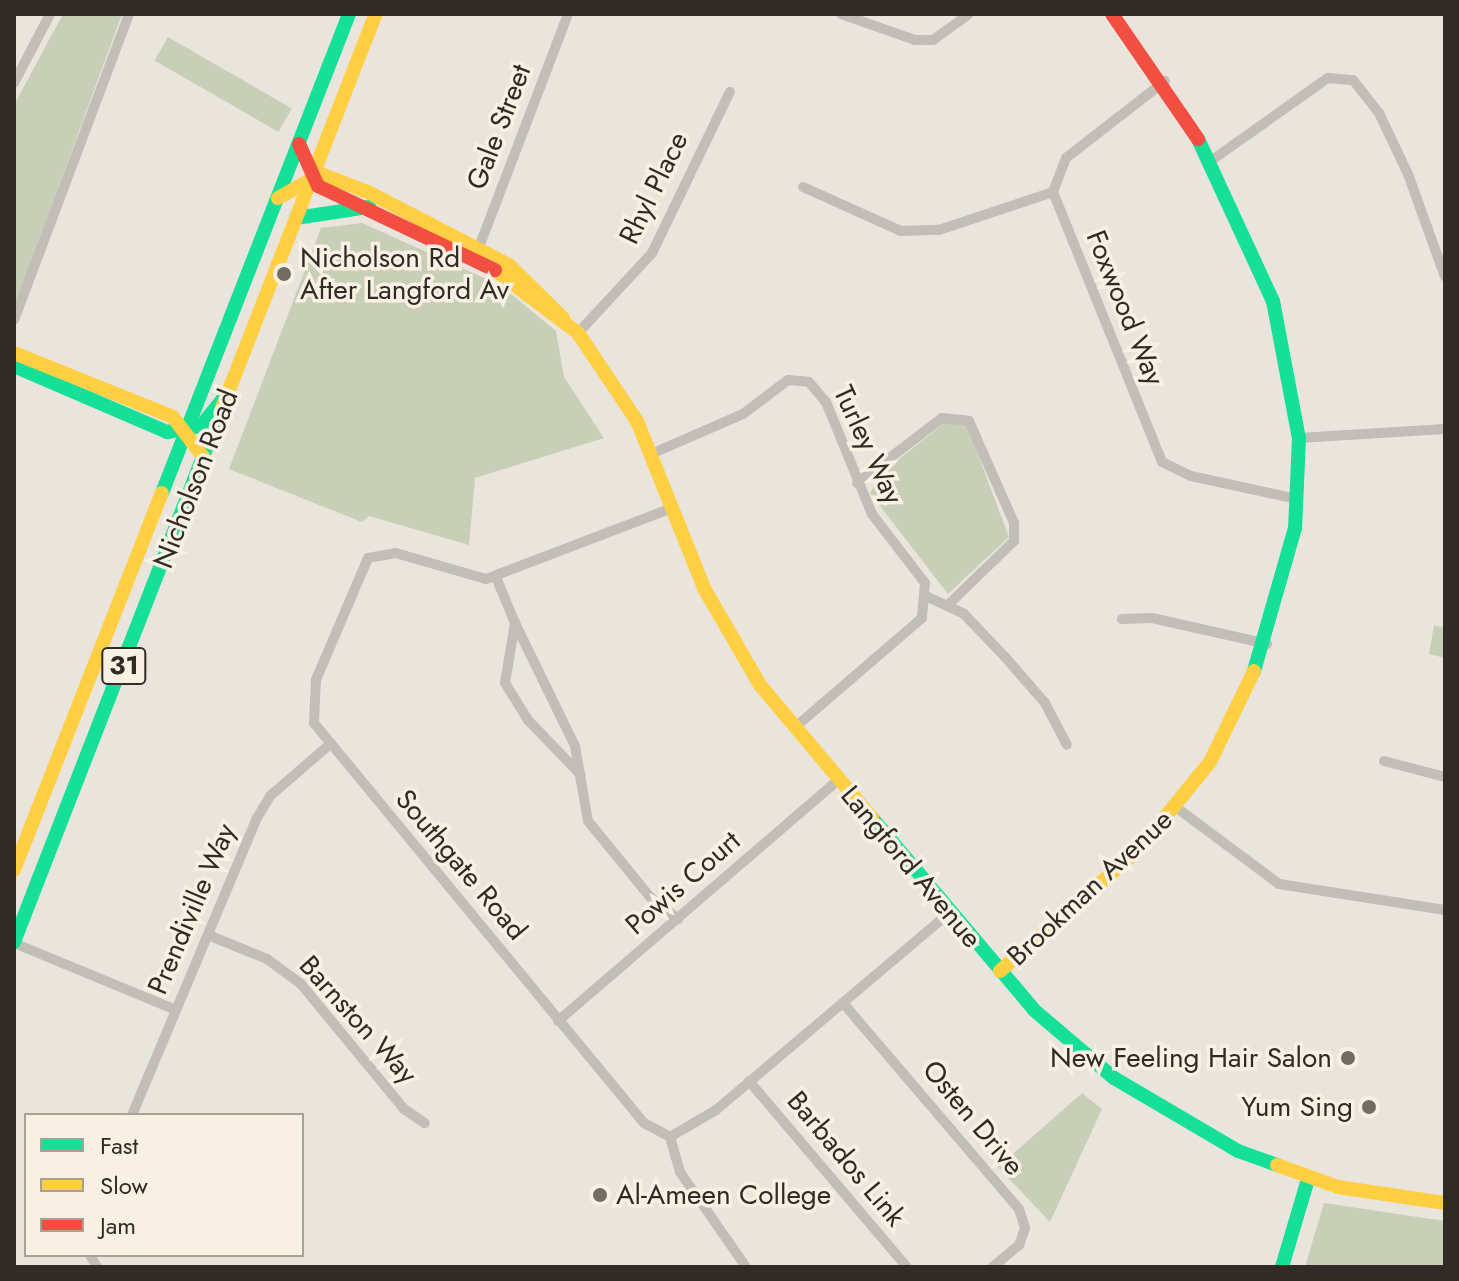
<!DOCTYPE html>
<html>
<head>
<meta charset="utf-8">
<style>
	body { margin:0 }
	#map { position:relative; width:1459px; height:1281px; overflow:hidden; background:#e9e5dd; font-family:Jost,sans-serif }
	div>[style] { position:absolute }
	.green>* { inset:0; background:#c8cfb7; transform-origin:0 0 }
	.street>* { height:10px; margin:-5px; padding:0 5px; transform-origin:5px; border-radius:5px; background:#c2bdb6 }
	.fast>* { height:14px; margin:-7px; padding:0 7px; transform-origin:7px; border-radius:7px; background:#16e098 }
	.slow>* { height:14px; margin:-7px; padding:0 7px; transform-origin:7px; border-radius:7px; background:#ffcf43 }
	.jam>* { height:14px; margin:-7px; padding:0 7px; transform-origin:7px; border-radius:7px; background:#f24e42 }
	.dots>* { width:22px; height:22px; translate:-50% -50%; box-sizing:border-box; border:4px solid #f7f0e3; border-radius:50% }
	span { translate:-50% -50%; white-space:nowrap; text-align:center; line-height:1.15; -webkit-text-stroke:7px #f7f0e3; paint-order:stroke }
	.shield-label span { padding:2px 6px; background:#f7f0e3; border:2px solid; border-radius:6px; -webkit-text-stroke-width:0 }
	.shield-label { font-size:26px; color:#322b25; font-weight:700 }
	.street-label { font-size:28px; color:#322b25 }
	.poi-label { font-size:28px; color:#322b25 }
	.left { translate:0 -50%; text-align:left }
	.right { translate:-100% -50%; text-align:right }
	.frame { position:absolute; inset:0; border:16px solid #322b25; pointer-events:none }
	.legend { position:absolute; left:24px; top:1113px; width:280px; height:144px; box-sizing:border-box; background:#f7f0e3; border:2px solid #a8a197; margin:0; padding:10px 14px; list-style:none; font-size:24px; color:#322b25 }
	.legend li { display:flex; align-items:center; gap:16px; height:40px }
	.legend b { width:40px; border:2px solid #a8a197 }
</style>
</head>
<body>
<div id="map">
	<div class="green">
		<div style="clip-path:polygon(63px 14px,122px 14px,14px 308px,14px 105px)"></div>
		<div style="left:168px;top:37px;width:143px;height:27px;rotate:30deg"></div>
		<div style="clip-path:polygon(362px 223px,500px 285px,556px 331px,564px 377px,604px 438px,475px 478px,469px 545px,369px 516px,362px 522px,229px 469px,321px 228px)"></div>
		<div style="clip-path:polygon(948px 420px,963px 421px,968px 428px,1009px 537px,948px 594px,870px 493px,884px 471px)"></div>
		<div style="clip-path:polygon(1434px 625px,1445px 628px,1445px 658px,1429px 654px)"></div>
		<div style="clip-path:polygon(1082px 1093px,1102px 1109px,1050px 1222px,998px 1167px)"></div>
		<div style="clip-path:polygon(1324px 1203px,1445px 1221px,1445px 1267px,1305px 1267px)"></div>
	</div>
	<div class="street">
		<div style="left:841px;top:14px;width:78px;rotate:19.4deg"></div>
		<div style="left:915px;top:40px;width:18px"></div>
		<div style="left:933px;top:40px;width:44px;rotate:-35.8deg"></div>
		<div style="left:1165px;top:81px;width:125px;rotate:142.1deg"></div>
		<div style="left:1066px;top:158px;width:36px;rotate:111deg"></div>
		<div style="left:1053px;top:192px;width:291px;rotate:68deg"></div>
		<div style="left:1162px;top:462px;width:32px;rotate:26deg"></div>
		<div style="left:1191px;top:476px;width:108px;rotate:12.2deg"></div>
		<div style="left:14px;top:83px;width:78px;rotate:-62.4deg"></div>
		<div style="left:1212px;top:160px;width:142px;rotate:-35.3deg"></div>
		<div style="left:1328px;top:78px;width:25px;rotate:5deg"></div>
		<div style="left:1353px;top:80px;width:42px;rotate:51.8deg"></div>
		<div style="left:1379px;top:113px;width:68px;rotate:64.6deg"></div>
		<div style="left:1408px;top:174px;width:109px;rotate:70.2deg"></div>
		<div style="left:803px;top:187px;width:107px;rotate:24.2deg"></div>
		<div style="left:901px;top:231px;width:38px;rotate:-2deg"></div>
		<div style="left:939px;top:230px;width:120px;rotate:-18.4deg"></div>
		<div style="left:476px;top:255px;width:258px;rotate:-69.1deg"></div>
		<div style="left:14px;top:320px;width:327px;rotate:-69.4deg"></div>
		<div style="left:578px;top:333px;width:109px;rotate:-47.2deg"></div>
		<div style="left:652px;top:253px;width:179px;rotate:-64.2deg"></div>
		<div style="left:1299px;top:438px;width:146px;rotate:-3.5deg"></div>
		<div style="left:651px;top:454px;width:100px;rotate:-23.5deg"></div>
		<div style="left:743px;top:414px;width:56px;rotate:-37.1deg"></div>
		<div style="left:788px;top:380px;width:21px;rotate:5deg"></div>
		<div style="left:809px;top:382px;width:26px;rotate:50deg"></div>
		<div style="left:826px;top:402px;width:121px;rotate:67.7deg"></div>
		<div style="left:872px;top:514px;width:87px;rotate:52.5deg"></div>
		<div style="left:925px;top:583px;width:35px;rotate:95deg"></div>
		<div style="left:922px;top:618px;width:169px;rotate:139.3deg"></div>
		<div style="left:857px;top:483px;width:107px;rotate:-37.4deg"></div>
		<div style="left:942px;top:418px;width:27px;rotate:6deg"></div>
		<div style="left:969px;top:421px;width:111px;rotate:66.2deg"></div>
		<div style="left:1014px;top:523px;width:18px;rotate:90deg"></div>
		<div style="left:1014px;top:541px;width:92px;rotate:135.9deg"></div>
		<div style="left:672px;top:508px;width:199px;rotate:159.1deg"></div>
		<div style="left:486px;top:579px;width:94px;rotate:-163.9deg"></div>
		<div style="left:396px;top:553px;width:28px;rotate:170deg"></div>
		<div style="left:368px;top:558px;width:133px;rotate:113.1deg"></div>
		<div style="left:316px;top:680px;width:43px;rotate:92.7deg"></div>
		<div style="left:314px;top:723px;width:519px;rotate:50.48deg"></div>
		<div style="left:644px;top:1123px;width:30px;rotate:28deg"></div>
		<div style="left:670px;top:1137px;width:53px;rotate:-30.4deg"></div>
		<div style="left:716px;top:1110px;width:304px;rotate:-40.2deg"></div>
		<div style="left:496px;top:577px;width:50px;rotate:67.6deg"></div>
		<div style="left:515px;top:623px;width:61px;rotate:99.5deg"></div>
		<div style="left:505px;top:683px;width:44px;rotate:58.1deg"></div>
		<div style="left:528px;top:720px;width:76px;rotate:46.1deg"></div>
		<div style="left:928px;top:597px;width:40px;rotate:25deg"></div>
		<div style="left:964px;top:614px;width:61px;rotate:46.3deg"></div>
		<div style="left:1006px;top:658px;width:60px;rotate:49.1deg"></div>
		<div style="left:1045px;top:703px;width:47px;rotate:62.4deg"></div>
		<div style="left:1122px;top:619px;width:30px;rotate:-2deg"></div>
		<div style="left:1152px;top:618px;width:118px;rotate:12.7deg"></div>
		<div style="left:515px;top:623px;width:137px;rotate:64deg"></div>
		<div style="left:575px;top:746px;width:76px;rotate:80.2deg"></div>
		<div style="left:588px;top:821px;width:98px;rotate:50.8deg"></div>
		<div style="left:650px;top:897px;width:36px;rotate:38deg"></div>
		<div style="left:1384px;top:761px;width:63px;rotate:14.7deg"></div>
		<div style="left:1177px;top:808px;width:127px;rotate:36.7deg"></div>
		<div style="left:1279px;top:884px;width:168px;rotate:8.9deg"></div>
		<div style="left:208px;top:935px;width:64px;rotate:22.1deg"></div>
		<div style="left:267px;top:959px;width:42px;rotate:36.3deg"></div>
		<div style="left:301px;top:984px;width:162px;rotate:50.5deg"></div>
		<div style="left:404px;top:1109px;width:25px;rotate:34deg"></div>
		<div style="left:14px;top:943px;width:175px;rotate:22.5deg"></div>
		<div style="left:843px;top:1003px;width:271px;rotate:49.5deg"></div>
		<div style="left:1019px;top:1209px;width:20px;rotate:72deg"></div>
		<div style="left:1025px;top:1228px;width:18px;rotate:109deg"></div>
		<div style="left:1019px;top:1245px;width:34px;rotate:140deg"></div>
		<div style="left:558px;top:1021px;width:369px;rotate:-40.7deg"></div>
		<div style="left:749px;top:1081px;width:244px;rotate:49.7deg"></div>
		<div style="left:132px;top:1115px;width:322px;rotate:-67.2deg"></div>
		<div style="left:257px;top:818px;width:26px;rotate:-59deg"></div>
		<div style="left:270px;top:796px;width:78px;rotate:-40.8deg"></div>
		<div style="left:670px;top:1137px;width:36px;rotate:74deg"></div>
		<div style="left:680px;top:1172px;width:116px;rotate:55.2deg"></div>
		<div style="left:90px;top:1255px;width:14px;rotate:60deg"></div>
	</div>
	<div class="fast">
		<div style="left:1198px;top:139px;width:179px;rotate:65.2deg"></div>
		<div style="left:1273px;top:301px;width:139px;rotate:79.3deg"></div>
		<div style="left:1299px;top:438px;width:90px;rotate:92.5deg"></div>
		<div style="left:1295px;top:528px;width:149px;rotate:106deg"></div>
		<div style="left:296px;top:218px;width:74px;rotate:-8.6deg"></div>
		<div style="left:14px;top:366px;width:167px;rotate:23.3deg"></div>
		<div style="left:167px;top:432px;width:35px;rotate:-10deg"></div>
		<div style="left:201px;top:426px;width:35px;rotate:-51deg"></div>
		<div style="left:162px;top:493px;width:514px;rotate:-68.67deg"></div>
		<div style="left:872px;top:818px;width:251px;rotate:49.8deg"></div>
		<div style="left:1034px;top:1010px;width:105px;rotate:40.4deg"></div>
		<div style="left:1114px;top:1078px;width:144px;rotate:30.5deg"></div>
		<div style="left:1238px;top:1151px;width:41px;rotate:19.7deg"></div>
		<div style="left:14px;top:942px;width:573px;rotate:-68.72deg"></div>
		<div style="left:1282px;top:1267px;width:92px;rotate:-73.5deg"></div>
	</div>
	<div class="slow">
		<div style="left:278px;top:198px;width:49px;rotate:-29.2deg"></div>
		<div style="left:321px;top:174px;width:50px;rotate:21deg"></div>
		<div style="left:368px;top:192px;width:159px;rotate:27.4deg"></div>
		<div style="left:509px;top:265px;width:76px;rotate:44.5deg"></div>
		<div style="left:495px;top:270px;width:104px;rotate:37.2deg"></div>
		<div style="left:578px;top:333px;width:106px;rotate:56.2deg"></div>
		<div style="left:637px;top:421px;width:182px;rotate:68.1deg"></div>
		<div style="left:705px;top:590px;width:110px;rotate:59.9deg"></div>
		<div style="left:760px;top:685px;width:174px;rotate:49.9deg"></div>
		<div style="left:14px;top:353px;width:171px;rotate:21.9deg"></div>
		<div style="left:173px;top:417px;width:51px;rotate:52.9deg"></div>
		<div style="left:222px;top:408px;width:423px;rotate:-68.7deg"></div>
		<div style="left:14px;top:870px;width:405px;rotate:-68.6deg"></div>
		<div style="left:1000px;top:971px;width:185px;rotate:-41.3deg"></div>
		<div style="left:1139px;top:849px;width:112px;rotate:-50.8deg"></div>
		<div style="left:1210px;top:762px;width:101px;rotate:-64.2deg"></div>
		<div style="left:1277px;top:1165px;width:65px;rotate:19.8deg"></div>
		<div style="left:1338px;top:1187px;width:108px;rotate:8.5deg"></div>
	</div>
	<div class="jam">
		<div style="left:1112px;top:14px;width:152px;rotate:55.5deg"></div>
		<div style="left:299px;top:144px;width:46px;rotate:65.7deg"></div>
		<div style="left:318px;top:186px;width:196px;rotate:25.4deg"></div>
	</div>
	<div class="dots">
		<div style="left:284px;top:274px;background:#726c65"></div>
		<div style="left:1348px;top:1058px;background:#726c65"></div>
		<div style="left:1369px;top:1107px;background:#726c65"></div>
		<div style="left:600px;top:1195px;background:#726c65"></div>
	</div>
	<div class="shield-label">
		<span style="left:124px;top:666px">31</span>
	</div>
	<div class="street-label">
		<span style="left:499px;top:127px;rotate:-69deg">Gale Street</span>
		<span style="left:654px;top:188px;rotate:-64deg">Rhyl Place</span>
		<span style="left:1125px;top:308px;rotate:68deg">Foxwood Way</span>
		<span style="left:868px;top:445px;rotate:65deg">Turley Way</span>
		<span style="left:196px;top:479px;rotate:-69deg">Nicholson Road</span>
		<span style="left:461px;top:865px;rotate:50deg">Southgate Road</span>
		<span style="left:911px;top:867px;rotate:50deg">Langford Avenue</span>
		<span style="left:683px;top:883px;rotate:-41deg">Powis Court</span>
		<span style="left:1090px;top:888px;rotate:-43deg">Brookman Avenue</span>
		<span style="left:192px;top:909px;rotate:-67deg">Prendiville Way</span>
		<span style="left:358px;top:1020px;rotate:48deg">Barnston Way</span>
		<span style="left:973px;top:1118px;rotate:50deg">Osten Drive</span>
		<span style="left:846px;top:1159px;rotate:50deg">Barbados Link</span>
	</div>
	<div class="poi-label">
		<span class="left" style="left:300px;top:274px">Nicholson Rd<br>After Langford Av</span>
		<span class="right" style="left:1332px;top:1058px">New Feeling Hair Salon</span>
		<span class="right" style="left:1353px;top:1107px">Yum Sing</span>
		<span class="left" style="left:616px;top:1195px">Al-Ameen College</span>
	</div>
	<div class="frame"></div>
	<ul class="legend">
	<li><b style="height:10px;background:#16e098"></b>Fast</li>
	<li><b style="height:10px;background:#ffcf43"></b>Slow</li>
	<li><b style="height:10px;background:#f24e42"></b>Jam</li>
	</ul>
</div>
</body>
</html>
